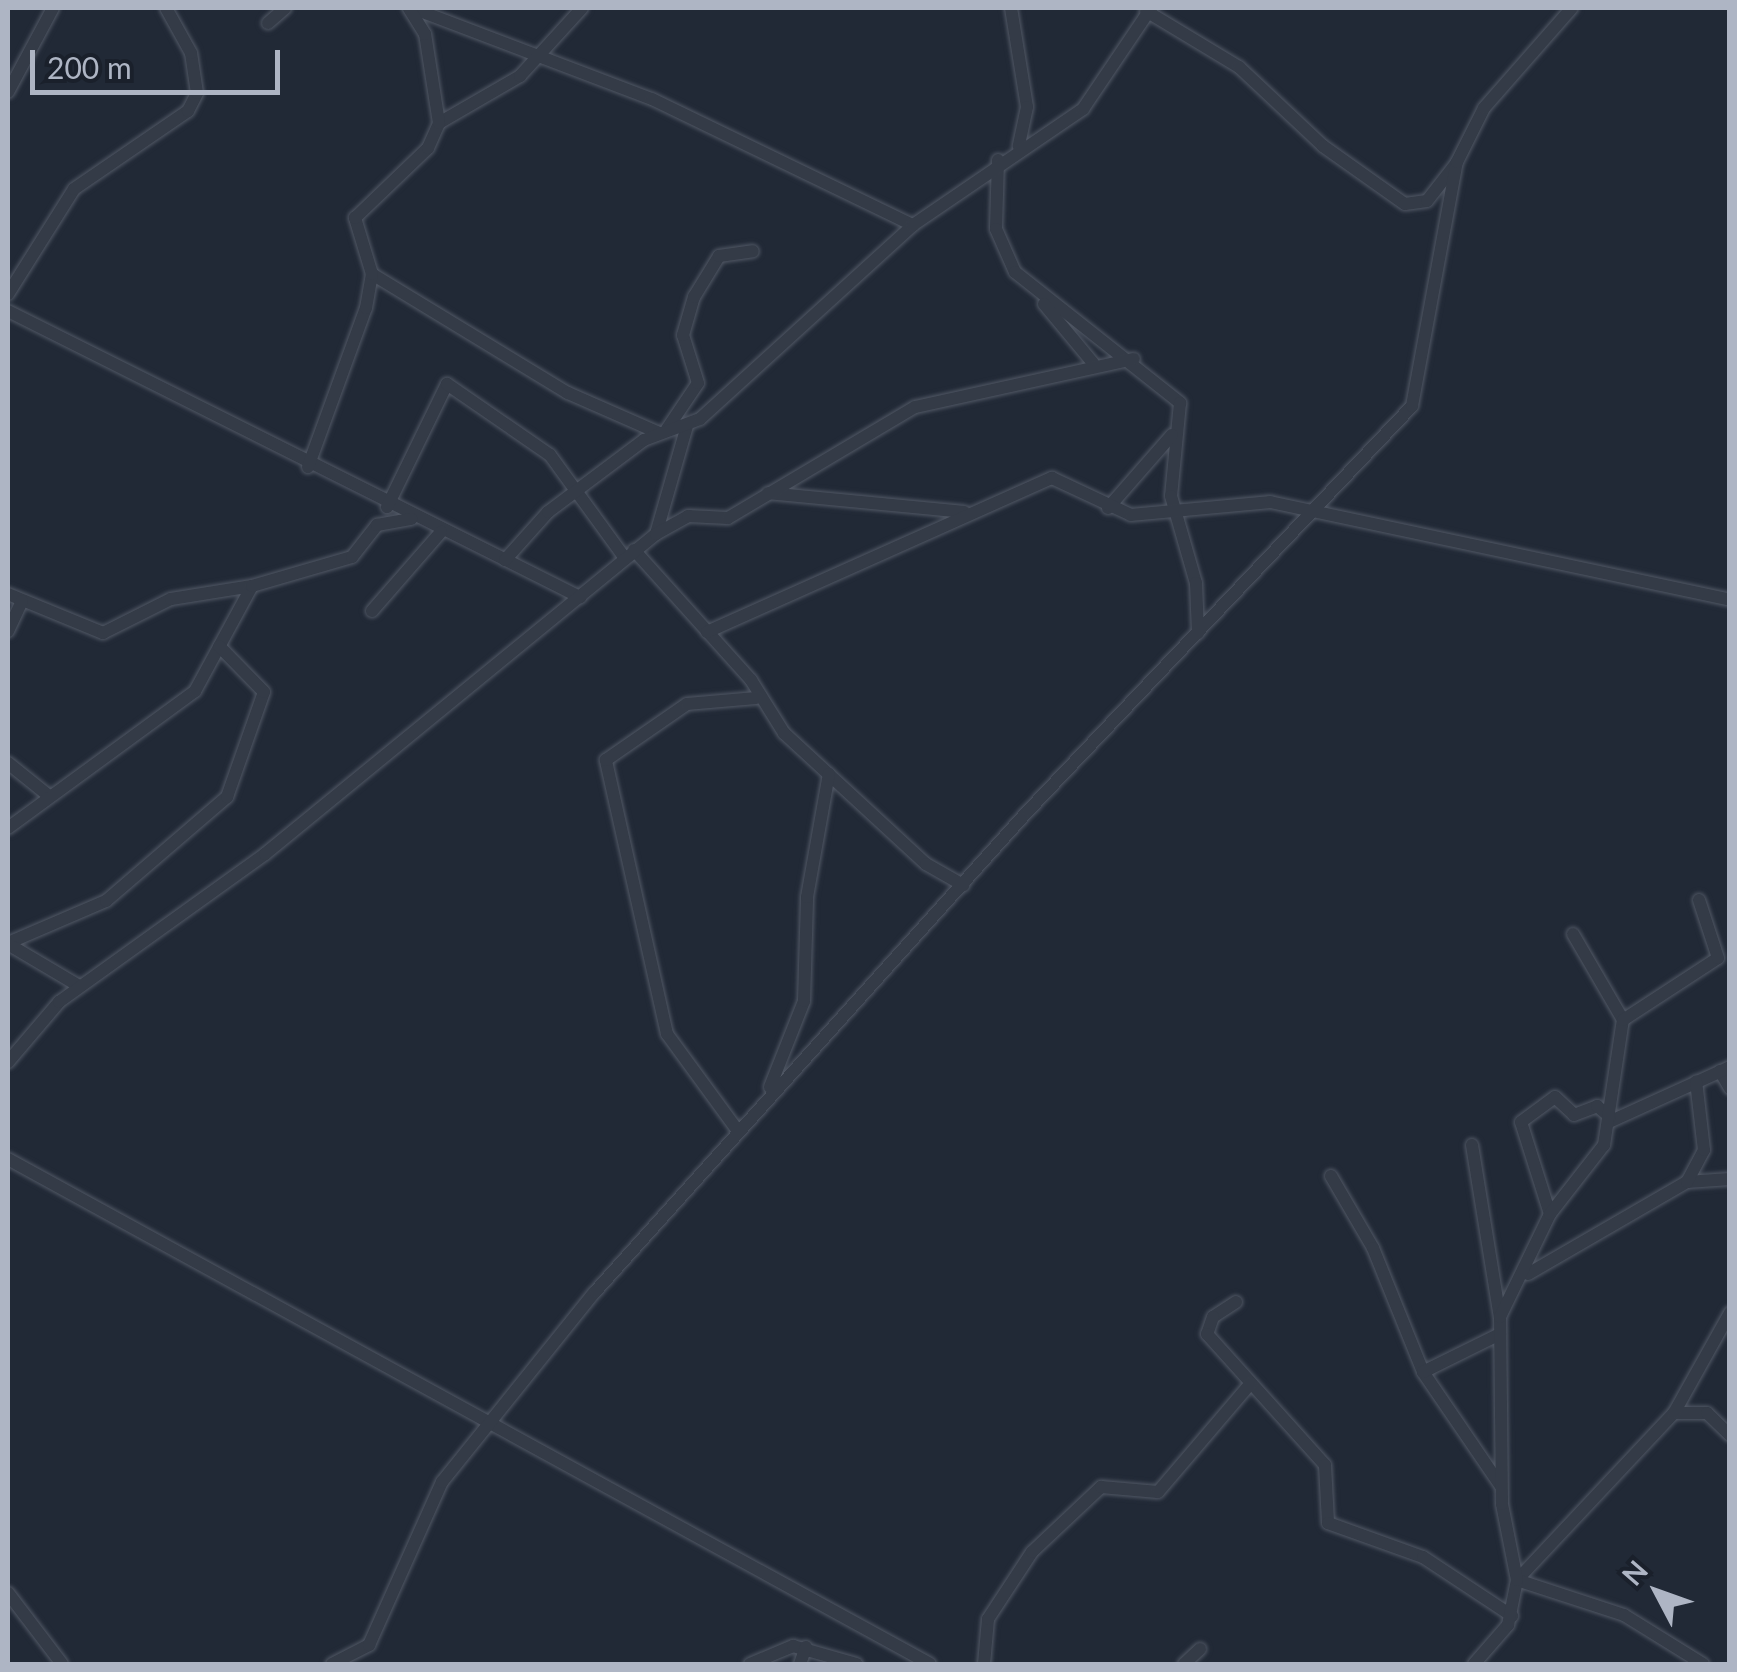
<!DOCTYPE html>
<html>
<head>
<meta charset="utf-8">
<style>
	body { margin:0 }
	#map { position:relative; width:1737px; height:1672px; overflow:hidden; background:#212936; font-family:Lato,sans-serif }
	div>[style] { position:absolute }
	.roads { filter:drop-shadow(0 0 2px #515865) drop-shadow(0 0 2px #515865) }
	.minor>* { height:12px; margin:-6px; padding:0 6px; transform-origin:6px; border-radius:6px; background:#343b47 }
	span { translate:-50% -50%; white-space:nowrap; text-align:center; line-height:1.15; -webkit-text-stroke:8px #1a202b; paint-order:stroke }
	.frame { position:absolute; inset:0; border:10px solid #aeb5c4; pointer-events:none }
	.north { position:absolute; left:1607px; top:1542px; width:100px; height:100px; -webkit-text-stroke:8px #1a202b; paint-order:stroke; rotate:311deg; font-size:28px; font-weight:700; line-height:40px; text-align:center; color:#aeb5c4 }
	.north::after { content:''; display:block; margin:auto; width:35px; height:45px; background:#aeb5c4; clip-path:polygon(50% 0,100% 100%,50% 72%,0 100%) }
	.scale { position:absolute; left:30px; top:50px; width:250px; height:45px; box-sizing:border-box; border:5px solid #aeb5c4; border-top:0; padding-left:12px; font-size:30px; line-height:35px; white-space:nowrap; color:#aeb5c4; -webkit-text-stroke:8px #1a202b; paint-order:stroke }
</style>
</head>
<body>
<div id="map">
	<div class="roads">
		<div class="minor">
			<div style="left:412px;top:8px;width:257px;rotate:20.8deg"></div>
			<div style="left:652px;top:99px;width:290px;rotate:25.8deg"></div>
			<div style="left:1011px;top:8px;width:100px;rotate:80.8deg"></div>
			<div style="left:1027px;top:107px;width:40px;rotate:102deg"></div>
			<div style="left:1146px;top:11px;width:109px;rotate:31.1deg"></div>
			<div style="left:1239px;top:67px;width:115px;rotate:43.2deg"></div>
			<div style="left:1323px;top:146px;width:100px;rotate:35.3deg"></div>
			<div style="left:1405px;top:204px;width:22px;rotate:-8deg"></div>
			<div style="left:1427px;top:201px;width:46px;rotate:-52.1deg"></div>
			<div style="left:268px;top:23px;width:23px;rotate:-41deg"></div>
			<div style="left:8px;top:92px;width:95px;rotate:-61.8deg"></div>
			<div style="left:439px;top:123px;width:94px;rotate:-30.1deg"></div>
			<div style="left:520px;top:76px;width:92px;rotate:-47.6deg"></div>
			<div style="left:998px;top:160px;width:69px;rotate:91.7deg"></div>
			<div style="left:996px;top:229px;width:47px;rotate:66.2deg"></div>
			<div style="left:1015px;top:272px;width:211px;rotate:38.4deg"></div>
			<div style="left:1180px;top:403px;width:93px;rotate:95.5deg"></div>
			<div style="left:1171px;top:496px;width:91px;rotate:74deg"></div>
			<div style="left:1196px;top:583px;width:50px;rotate:87.7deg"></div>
			<div style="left:372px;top:274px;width:229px;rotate:31.3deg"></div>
			<div style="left:568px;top:393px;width:99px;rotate:23.7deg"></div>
			<div style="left:8px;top:294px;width:124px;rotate:-57.8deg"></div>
			<div style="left:74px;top:189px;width:138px;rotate:-34.4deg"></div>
			<div style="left:188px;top:111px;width:20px;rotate:-63deg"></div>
			<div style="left:197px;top:93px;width:40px;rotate:-98.5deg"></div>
			<div style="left:191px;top:53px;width:51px;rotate:-119.1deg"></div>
			<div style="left:1044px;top:304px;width:77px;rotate:50.3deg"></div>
			<div style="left:8px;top:311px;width:640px;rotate:26.57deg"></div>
			<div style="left:667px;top:429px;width:55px;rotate:-56deg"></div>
			<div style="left:698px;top:383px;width:50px;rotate:-107.4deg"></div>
			<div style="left:683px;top:335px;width:40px;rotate:-74deg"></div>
			<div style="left:694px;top:297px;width:48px;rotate:-58.6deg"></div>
			<div style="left:719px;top:256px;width:34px;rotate:-8deg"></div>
			<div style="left:308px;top:467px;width:169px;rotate:-70deg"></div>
			<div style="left:366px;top:308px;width:35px;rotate:-80deg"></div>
			<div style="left:372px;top:274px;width:59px;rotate:-106.9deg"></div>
			<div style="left:355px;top:218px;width:101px;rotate:-43.8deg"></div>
			<div style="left:428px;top:148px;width:27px;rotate:-66deg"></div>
			<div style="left:439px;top:123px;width:90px;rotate:-98.9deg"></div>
			<div style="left:425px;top:34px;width:31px;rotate:-122deg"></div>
			<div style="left:768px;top:493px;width:197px;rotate:5.5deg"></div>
			<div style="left:387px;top:507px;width:137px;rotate:-64deg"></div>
			<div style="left:447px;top:384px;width:125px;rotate:34.6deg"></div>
			<div style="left:550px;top:455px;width:126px;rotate:54deg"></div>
			<div style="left:1108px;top:508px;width:97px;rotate:-48.8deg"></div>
			<div style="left:656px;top:534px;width:112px;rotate:-74deg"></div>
			<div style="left:634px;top:550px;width:175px;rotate:48deg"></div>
			<div style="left:751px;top:680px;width:62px;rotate:58.1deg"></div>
			<div style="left:784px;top:733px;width:193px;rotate:42.7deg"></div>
			<div style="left:926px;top:864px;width:43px;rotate:29.6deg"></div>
			<div style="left:505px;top:560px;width:64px;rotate:-48.1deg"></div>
			<div style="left:548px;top:512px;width:120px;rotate:-36.9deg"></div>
			<div style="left:644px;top:440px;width:60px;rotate:-20.6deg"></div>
			<div style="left:700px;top:419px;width:288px;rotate:-42.3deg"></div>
			<div style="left:913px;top:225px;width:206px;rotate:-34.3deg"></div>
			<div style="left:1083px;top:109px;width:122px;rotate:-56deg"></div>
			<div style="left:8px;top:594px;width:103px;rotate:22.3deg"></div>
			<div style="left:103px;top:633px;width:76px;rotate:-26.6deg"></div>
			<div style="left:171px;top:599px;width:82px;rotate:-9.1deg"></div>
			<div style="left:372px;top:611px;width:105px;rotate:-48.9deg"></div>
			<div style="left:8px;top:631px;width:33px;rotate:-65deg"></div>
			<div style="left:707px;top:632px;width:378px;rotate:-24.1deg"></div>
			<div style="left:1052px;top:478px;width:87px;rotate:25.1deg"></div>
			<div style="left:1131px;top:515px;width:140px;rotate:-5.3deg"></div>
			<div style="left:1270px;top:502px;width:470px;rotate:12deg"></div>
			<div style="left:8px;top:763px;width:53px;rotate:38.8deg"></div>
			<div style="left:8px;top:828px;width:232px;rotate:-36.2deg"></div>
			<div style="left:195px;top:691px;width:119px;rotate:-61.5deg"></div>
			<div style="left:252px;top:586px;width:104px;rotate:-16.2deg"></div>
			<div style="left:352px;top:557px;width:41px;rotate:-52deg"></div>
			<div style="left:377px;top:525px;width:35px;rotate:-10deg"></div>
			<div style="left:1573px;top:934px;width:99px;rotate:59.8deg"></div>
			<div style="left:8px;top:943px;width:107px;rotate:-23.2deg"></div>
			<div style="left:106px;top:901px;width:160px;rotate:-40.7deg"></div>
			<div style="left:227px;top:797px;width:111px;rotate:-70.6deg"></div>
			<div style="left:264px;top:692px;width:64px;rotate:-134.4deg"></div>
			<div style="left:8px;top:944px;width:82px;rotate:30.6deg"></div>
			<div style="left:8px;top:1062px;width:79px;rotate:-49.6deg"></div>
			<div style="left:59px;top:1002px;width:254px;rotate:-35.7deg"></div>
			<div style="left:265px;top:854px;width:505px;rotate:-39.3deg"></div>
			<div style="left:656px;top:534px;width:37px;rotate:-29deg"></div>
			<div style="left:688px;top:516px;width:40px;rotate:2.9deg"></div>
			<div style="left:728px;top:518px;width:217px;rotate:-30.7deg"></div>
			<div style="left:915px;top:407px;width:224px;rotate:-12.4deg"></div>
			<div style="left:1720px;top:1071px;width:20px;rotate:60deg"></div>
			<div style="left:770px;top:1087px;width:92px;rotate:-68.4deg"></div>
			<div style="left:804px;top:1001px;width:104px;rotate:-88.3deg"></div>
			<div style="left:807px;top:897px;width:125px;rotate:-79.9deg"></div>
			<div style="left:1609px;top:1122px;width:133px;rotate:-24.4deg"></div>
			<div style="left:738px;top:1131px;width:120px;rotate:-126.2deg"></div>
			<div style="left:667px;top:1034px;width:281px;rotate:-102.6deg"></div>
			<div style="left:606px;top:760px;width:98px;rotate:-34.7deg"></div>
			<div style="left:687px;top:704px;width:69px;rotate:-5deg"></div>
			<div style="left:1472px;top:1145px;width:174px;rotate:80.8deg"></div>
			<div style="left:8px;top:1159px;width:1051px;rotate:28.71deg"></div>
			<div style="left:1331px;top:1176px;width:83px;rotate:59.7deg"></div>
			<div style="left:1373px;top:1248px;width:134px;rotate:68deg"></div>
			<div style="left:1423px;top:1372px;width:137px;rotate:55.7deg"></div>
			<div style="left:1687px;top:1182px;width:43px;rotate:-4deg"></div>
			<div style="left:1550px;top:1214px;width:96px;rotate:-107.5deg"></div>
			<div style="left:1521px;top:1122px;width:42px;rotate:-36.3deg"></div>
			<div style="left:1555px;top:1097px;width:26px;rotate:43deg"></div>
			<div style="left:1574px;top:1115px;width:25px;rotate:-21deg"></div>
			<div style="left:1597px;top:1106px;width:17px;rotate:40deg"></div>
			<div style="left:1528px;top:1274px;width:184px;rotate:-30.1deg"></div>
			<div style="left:1687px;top:1182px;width:36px;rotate:-62deg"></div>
			<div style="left:1704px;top:1150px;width:69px;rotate:-96.6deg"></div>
			<div style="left:1236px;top:1302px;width:27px;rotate:147deg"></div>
			<div style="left:1213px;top:1317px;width:18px;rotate:109deg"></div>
			<div style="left:1207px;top:1334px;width:176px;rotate:48deg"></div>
			<div style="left:1325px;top:1465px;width:58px;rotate:87deg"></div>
			<div style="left:1328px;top:1523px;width:101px;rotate:19.7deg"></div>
			<div style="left:1423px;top:1557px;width:107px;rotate:33.5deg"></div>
			<div style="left:1423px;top:1372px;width:86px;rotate:-26.3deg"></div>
			<div style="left:1674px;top:1413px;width:33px"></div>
			<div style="left:1707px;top:1413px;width:32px;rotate:44deg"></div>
			<div style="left:1517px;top:1580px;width:229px;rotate:-46.8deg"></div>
			<div style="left:1674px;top:1413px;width:115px;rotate:-60.8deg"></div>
			<div style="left:1517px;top:1580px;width:113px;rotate:18.1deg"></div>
			<div style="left:1624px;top:1615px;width:93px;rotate:31.8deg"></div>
			<div style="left:8px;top:1593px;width:89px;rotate:52.7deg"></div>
			<div style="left:332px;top:1664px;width:42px;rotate:-27.2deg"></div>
			<div style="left:369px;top:1645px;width:179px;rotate:-65.9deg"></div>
			<div style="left:442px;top:1482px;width:244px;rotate:-51.2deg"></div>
			<div style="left:595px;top:1292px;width:647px;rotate:-48.01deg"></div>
			<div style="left:1028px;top:811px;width:558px;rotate:-46.52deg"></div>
			<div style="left:1412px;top:406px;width:248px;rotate:-79.6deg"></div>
			<div style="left:1457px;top:162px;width:60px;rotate:-63.4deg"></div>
			<div style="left:1484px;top:108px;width:133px;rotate:-48.7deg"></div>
			<div style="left:750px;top:1664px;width:47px;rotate:-22.7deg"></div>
			<div style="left:793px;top:1646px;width:66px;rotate:15.9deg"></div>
			<div style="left:800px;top:1664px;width:18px;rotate:-71deg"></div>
			<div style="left:984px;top:1664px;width:45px;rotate:-84.9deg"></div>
			<div style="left:988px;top:1619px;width:80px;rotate:-56.7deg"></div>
			<div style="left:1032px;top:1552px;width:95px;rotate:-43.3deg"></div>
			<div style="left:1101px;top:1487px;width:57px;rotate:5deg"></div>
			<div style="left:1158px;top:1492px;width:143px;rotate:-49.5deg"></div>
			<div style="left:1184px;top:1664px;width:22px;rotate:-43deg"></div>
			<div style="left:1474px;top:1664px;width:52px;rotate:-48.9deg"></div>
			<div style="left:1508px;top:1625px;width:46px;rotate:-78.7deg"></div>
			<div style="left:1517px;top:1580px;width:77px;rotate:-101.2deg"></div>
			<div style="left:1502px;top:1504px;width:187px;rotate:-90.6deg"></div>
			<div style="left:1500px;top:1317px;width:114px;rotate:-64.1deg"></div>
			<div style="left:1550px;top:1214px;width:88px;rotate:-52deg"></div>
			<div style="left:1604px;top:1145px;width:126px;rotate:-81.4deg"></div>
			<div style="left:1623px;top:1020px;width:113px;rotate:-33.1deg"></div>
			<div style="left:1718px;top:958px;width:61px;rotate:-108.1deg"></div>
		</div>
	</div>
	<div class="frame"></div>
	<div class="north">N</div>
	<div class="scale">200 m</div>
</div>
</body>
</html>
